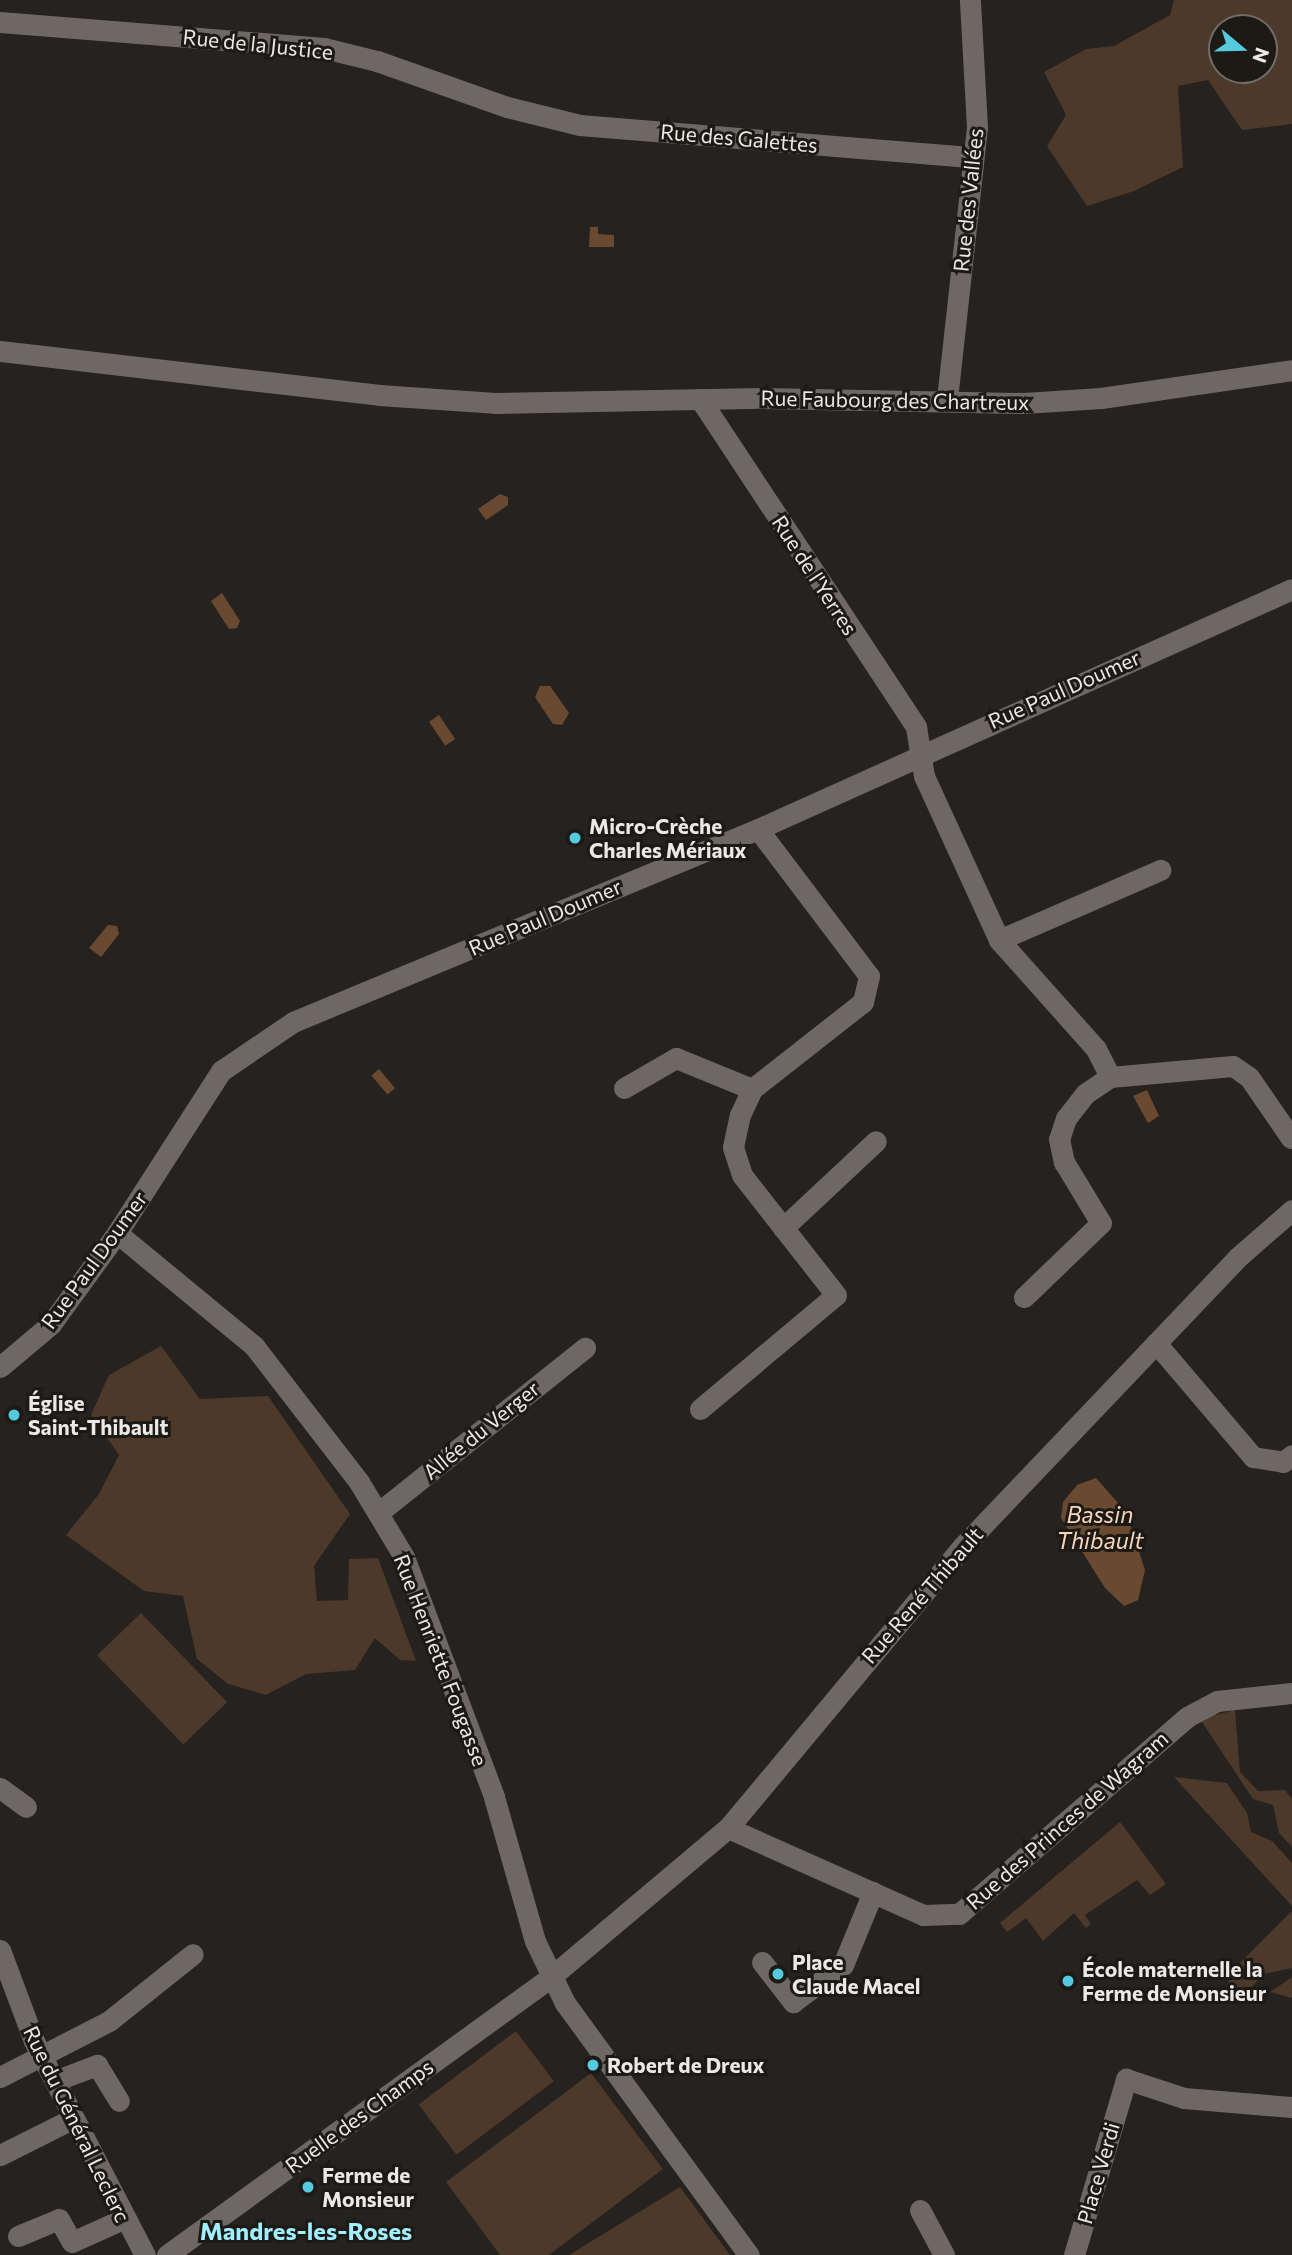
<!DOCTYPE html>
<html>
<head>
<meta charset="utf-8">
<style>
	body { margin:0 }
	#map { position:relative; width:1292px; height:2255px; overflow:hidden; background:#26221f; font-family:Commissioner,sans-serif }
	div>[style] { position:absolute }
	.green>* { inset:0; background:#4c3929; transform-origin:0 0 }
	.water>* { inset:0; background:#694a30; transform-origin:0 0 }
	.minor>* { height:21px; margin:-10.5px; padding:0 10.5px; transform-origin:10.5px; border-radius:10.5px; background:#6e6864 }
	.dots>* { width:19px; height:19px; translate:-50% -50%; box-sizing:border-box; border:4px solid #1d1915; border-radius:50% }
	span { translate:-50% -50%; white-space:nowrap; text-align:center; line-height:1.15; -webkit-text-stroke:6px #1d1915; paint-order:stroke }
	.street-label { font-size:21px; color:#ebe8e6 }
	.poi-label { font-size:21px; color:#ebe8e6; font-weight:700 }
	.left { translate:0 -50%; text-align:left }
	.water-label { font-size:23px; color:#f8d6bb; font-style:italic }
	.quarter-label { font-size:24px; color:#a0effe; font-weight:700 }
	.north { position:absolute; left:1208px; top:14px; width:70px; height:70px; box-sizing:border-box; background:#1d1915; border:2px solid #6f6c69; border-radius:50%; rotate:109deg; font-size:19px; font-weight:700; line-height:28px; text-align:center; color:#ebe8e6 }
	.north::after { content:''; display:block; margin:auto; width:24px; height:32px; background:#55cade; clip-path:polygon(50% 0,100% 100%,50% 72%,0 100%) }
</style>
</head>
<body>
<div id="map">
	<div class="green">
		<div style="clip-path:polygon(evenodd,1174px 0,1292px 0,1292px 124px,1242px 130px,1208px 80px,1178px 86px,1183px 167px,1134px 191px,1087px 206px,1047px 146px,1066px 115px,1044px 72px,1086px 49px,1114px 46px,1170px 15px,1174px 0,1222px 28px,1264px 28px,1264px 70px,1222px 70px,1222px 28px)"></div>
		<div style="clip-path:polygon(161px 1346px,200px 1399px,268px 1396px,350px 1514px,314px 1566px,317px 1601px,348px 1600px,349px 1559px,378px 1558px,416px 1661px,400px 1660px,375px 1638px,355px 1670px,306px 1674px,266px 1695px,228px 1684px,197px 1659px,183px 1596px,144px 1591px,66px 1535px,99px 1494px,119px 1455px,91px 1415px,109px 1375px)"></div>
		<div style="left:141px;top:1613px;width:124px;height:61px;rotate:46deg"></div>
		<div style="clip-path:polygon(1235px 1710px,1240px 1772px,1258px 1791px,1285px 1790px,1292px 1799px,1292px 1847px,1279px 1833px,1273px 1805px,1253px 1799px,1200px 1719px)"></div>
		<div style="clip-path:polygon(1174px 1777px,1227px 1783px,1247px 1813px,1251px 1832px,1272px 1841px,1292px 1863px,1292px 1906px)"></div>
		<div style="clip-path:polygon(1120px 1822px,1166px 1884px,1150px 1895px,1137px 1880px,1085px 1915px,1091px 1924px,1086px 1928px,1074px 1913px,1043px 1941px,1026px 1918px,1007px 1932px,1000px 1923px)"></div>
		<div style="clip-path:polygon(1292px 1911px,1292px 1968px,1264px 1974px,1243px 1996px,1226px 1988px,1232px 1971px)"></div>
		<div style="clip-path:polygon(1292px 1977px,1292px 1998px,1270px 1992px,1285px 1982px)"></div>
		<div style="left:516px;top:2031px;width:63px;height:122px;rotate:53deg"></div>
		<div style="clip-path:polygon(591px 2073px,663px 2169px,549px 2255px,500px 2255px,446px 2182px)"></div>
		<div style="clip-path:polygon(680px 2187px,730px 2255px,569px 2255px)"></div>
	</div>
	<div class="water">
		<div style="clip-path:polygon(590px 227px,598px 227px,598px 234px,614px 235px,614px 247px,589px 247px)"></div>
		<div style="clip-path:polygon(500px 494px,508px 497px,508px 505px,486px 520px,478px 509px)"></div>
		<div style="clip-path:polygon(222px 593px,240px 621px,237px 628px,229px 629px,211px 601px)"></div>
		<div style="clip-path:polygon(540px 686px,550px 686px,569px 713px,562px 725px,553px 724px,535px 697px)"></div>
		<div style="left:439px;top:715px;width:29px;height:12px;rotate:56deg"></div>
		<div style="clip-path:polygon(108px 925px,117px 926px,119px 934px,101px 957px,89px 948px)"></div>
		<div style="left:379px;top:1069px;width:25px;height:10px;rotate:50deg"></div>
		<div style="clip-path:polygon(1147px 1090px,1159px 1116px,1148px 1123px,1133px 1096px)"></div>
		<div style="clip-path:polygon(1096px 1478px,1126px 1512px,1145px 1570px,1138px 1600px,1124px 1606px,1105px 1588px,1061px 1518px,1063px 1502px,1077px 1485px)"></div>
	</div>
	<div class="minor">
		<div style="left:0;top:22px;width:325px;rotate:4.6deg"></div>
		<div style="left:324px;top:48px;width:55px;rotate:13.8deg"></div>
		<div style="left:377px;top:61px;width:138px;rotate:19.5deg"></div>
		<div style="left:507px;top:107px;width:75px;rotate:13.9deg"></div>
		<div style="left:580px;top:125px;width:394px;rotate:4.7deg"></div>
		<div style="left:0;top:351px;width:382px;rotate:6.6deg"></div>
		<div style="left:379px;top:395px;width:116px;rotate:3.9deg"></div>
		<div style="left:495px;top:403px;width:267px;rotate:-1.1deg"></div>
		<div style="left:762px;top:398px;width:262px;rotate:1.1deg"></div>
		<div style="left:1024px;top:403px;width:77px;rotate:-3.7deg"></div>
		<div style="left:1101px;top:398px;width:193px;rotate:-8.3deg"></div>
		<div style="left:700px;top:399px;width:393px;rotate:56.6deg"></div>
		<div style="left:916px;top:727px;width:50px;rotate:80.7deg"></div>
		<div style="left:924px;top:776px;width:180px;rotate:65.4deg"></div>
		<div style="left:999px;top:940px;width:146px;rotate:48.3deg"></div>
		<div style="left:1096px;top:1049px;width:31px;rotate:63deg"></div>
		<div style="left:1110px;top:1077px;width:30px;rotate:146deg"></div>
		<div style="left:1085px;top:1094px;width:31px;rotate:128deg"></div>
		<div style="left:1066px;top:1118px;width:22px;rotate:108deg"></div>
		<div style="left:1059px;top:1139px;width:24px;rotate:78deg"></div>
		<div style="left:1064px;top:1162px;width:71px;rotate:58.8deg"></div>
		<div style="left:1101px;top:1223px;width:107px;rotate:136.1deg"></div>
		<div style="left:947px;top:399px;width:274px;rotate:-83.7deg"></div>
		<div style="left:977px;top:127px;width:127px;rotate:-93.2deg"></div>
		<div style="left:999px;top:940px;width:176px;rotate:-23.5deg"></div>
		<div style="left:1110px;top:1077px;width:123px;rotate:-5.1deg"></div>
		<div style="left:1233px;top:1066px;width:19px;rotate:35deg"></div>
		<div style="left:1249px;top:1077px;width:74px;rotate:55.5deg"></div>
		<div style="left:624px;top:1088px;width:60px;rotate:-30deg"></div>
		<div style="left:676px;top:1058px;width:82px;rotate:22.2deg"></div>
		<div style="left:783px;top:1228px;width:127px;rotate:-43.1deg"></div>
		<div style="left:117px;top:1233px;width:178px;rotate:39.5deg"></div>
		<div style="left:254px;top:1346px;width:172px;rotate:52.3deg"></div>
		<div style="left:359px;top:1482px;width:87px;rotate:59deg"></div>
		<div style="left:404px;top:1557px;width:256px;rotate:69.4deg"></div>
		<div style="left:494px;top:1797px;width:150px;rotate:74.1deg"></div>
		<div style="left:535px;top:1941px;width:69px;rotate:64.2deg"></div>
		<div style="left:565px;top:2003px;width:312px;rotate:53.9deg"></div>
		<div style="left:1156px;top:1343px;width:150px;rotate:49.6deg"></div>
		<div style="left:1253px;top:1457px;width:30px;rotate:9deg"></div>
		<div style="left:1283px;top:1462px;width:11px;rotate:-38deg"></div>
		<div style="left:0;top:1367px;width:67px;rotate:-40.1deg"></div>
		<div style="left:51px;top:1324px;width:112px;rotate:-54deg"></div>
		<div style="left:117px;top:1233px;width:193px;rotate:-57.3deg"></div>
		<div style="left:221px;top:1071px;width:87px;rotate:-34.2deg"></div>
		<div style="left:293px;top:1022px;width:503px;rotate:-22.54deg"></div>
		<div style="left:758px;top:829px;width:585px;rotate:-24.2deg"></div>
		<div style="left:700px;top:1409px;width:177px;rotate:-40deg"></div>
		<div style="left:836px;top:1295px;width:152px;rotate:-128.1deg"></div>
		<div style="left:742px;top:1175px;width:29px;rotate:-108deg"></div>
		<div style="left:733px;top:1147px;width:33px;rotate:-78deg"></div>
		<div style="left:740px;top:1115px;width:29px;rotate:-65deg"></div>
		<div style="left:752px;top:1089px;width:141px;rotate:-38.1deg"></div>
		<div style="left:863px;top:1002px;width:27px;rotate:-77deg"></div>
		<div style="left:869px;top:976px;width:184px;rotate:-127.1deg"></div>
		<div style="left:378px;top:1513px;width:265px;rotate:-38.6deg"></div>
		<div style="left:0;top:1788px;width:32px;rotate:36deg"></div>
		<div style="left:728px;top:1828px;width:214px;rotate:24deg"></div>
		<div style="left:923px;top:1915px;width:36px;rotate:-2deg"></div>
		<div style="left:959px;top:1914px;width:301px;rotate:-40.8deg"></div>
		<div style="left:1187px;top:1717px;width:34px;rotate:-28deg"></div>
		<div style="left:1217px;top:1701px;width:75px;rotate:-6.1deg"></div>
		<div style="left:0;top:1950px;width:97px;rotate:69.5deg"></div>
		<div style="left:34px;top:2041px;width:241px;rotate:62.6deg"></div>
		<div style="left:762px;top:1962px;width:51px;rotate:52.2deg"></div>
		<div style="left:793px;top:2002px;width:62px;rotate:-36.5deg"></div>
		<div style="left:843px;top:1965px;width:79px;rotate:-67.7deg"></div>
		<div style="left:0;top:2077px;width:123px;rotate:-27.2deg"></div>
		<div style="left:109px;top:2021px;width:107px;rotate:-38.6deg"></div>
		<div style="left:57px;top:2080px;width:43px;rotate:-20.6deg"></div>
		<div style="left:97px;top:2065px;width:42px;rotate:58.6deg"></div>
		<div style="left:0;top:2155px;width:80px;rotate:-26.6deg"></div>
		<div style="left:920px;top:2210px;width:51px;rotate:61.9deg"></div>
		<div style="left:18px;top:2236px;width:44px;rotate:-22.5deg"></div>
		<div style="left:59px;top:2219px;width:26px;rotate:61deg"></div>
		<div style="left:72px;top:2242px;width:56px;rotate:-24.3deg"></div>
		<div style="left:167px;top:2255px;width:475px;rotate:-35.9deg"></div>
		<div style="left:552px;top:1976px;width:230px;rotate:-40.1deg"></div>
		<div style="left:728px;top:1828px;width:367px;rotate:-50.2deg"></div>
		<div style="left:963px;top:1546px;width:398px;rotate:-46.4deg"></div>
		<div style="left:1237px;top:1258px;width:73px;rotate:-41.1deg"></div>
		<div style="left:1074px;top:2255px;width:184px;rotate:-73.5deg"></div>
		<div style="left:1126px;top:2079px;width:61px;rotate:18.1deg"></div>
		<div style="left:1184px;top:2098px;width:108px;rotate:4.8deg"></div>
	</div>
	<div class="dots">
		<div style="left:575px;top:838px;background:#55cade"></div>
		<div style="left:14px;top:1415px;background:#55cade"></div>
		<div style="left:778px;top:1974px;background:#55cade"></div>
		<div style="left:1068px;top:1981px;background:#55cade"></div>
		<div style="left:593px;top:2065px;background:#55cade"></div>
		<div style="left:308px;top:2187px;background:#55cade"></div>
	</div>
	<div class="street-label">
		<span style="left:258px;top:44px;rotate:6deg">Rue de la Justice</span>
		<span style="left:739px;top:138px;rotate:5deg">Rue des Galettes</span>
		<span style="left:968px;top:200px;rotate:-84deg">Rue des Vallées</span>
		<span style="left:895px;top:400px;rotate:1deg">Rue Faubourg des Chartreux</span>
		<span style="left:815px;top:575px;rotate:57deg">Rue de l'Yerres</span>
		<span style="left:1064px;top:689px;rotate:-24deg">Rue Paul Doumer</span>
		<span style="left:545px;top:917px;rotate:-23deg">Rue Paul Doumer</span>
		<span style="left:94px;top:1260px;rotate:-54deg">Rue Paul Doumer</span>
		<span style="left:481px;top:1430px;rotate:-39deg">Allée du Verger</span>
		<span style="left:922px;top:1595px;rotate:-49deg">Rue René Thibault</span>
		<span style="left:441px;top:1660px;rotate:69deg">Rue Henriette Fougasse</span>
		<span style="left:1067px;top:1820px;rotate:-41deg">Rue des Princes de Wagram</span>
		<span style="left:359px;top:2116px;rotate:-36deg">Ruelle des Champs</span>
		<span style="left:77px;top:2124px;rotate:64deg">Rue du Général Leclerc</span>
		<span style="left:1098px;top:2173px;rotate:-74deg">Place Verdi</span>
	</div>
	<div class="poi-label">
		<span class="left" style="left:589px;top:838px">Micro-Crèche<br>Charles Mériaux</span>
		<span class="left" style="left:28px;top:1415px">Église<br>Saint-Thibault</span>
		<span class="left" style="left:792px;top:1974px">Place<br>Claude Macel</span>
		<span class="left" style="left:1082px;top:1981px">École maternelle la<br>Ferme de Monsieur</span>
		<span class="left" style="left:607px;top:2065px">Robert de Dreux</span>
		<span class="left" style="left:322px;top:2187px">Ferme de<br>Monsieur</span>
	</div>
	<div class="water-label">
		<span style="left:1100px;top:1527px">Bassin<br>Thibault</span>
	</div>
	<div class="quarter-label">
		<span style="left:306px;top:2231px">Mandres-les-Roses</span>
	</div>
	<div class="north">N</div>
</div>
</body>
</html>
